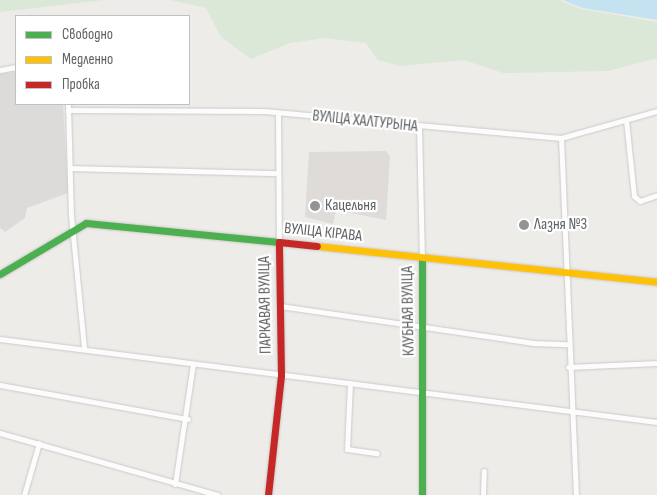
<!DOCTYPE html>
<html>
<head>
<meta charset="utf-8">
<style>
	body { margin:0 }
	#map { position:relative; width:657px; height:495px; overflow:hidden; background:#eeece9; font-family:"Sofia Sans Condensed",sans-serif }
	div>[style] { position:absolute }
	.industrial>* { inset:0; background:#dddbda }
	.education>* { inset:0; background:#dedbd8 }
	.green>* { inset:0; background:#dbe7d7 }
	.water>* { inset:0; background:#c5e2f1 }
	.roads { filter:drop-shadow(0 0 1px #cbcac9) drop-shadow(0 0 1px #cbcac9) }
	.street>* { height:5px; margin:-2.5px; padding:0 2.5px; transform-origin:2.5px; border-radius:2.5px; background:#fcfcfc }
	.fast>* { height:7px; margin:-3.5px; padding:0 3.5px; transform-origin:3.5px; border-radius:3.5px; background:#4caf50 }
	.slow>* { height:7px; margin:-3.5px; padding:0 3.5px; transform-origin:3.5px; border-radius:3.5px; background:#ffc107 }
	.jam>* { height:7px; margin:-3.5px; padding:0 3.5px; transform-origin:3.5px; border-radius:3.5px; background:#c62828 }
	.dots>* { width:14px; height:14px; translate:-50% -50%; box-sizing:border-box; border:2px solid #fff; border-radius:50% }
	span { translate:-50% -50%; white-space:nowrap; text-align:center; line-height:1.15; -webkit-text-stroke:4.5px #fff; paint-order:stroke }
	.street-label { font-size:16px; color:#5f6366 }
	.poi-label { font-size:16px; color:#5f6366 }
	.left { translate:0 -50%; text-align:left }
	.legend { position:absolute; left:15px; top:15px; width:175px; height:90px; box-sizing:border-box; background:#fff; border:1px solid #bfc1c2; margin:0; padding:6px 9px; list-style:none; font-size:15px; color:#5f6366 }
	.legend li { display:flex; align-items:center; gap:10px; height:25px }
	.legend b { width:25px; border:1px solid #bfc1c2 }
</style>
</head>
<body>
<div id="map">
	<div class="industrial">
		<div style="clip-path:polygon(16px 72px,16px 104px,63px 104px,68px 193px,27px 208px,25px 218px,5px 232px,0 228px,0 74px)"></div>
	</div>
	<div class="education">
		<div style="clip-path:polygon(386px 151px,390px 156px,386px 220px,336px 210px,333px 224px,305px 217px,309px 152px)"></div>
	</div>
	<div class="green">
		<div style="clip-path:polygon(0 0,104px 0,0 12px)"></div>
		<div style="clip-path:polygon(170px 0,559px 0,581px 9px,657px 22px,657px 58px,608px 71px,503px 73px,464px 60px,400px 66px,378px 60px,366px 43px,325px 38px,290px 43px,251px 59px,221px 37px,206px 8px)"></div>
	</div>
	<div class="water">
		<div style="clip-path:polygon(563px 0,657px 0,657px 20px,582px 8px)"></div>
	</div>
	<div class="roads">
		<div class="street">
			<div style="left:0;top:70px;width:16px;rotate:-11deg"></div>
			<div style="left:68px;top:104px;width:111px;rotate:88.5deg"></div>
			<div style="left:71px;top:215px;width:134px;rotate:84.4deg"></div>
			<div style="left:68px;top:110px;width:196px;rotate:0.3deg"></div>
			<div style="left:264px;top:111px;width:298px;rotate:5.2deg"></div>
			<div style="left:561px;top:138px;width:100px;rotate:-15.7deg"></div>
			<div style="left:278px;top:113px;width:129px;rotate:89.6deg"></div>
			<div style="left:626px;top:120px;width:76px;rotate:84deg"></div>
			<div style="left:634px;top:196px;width:8px;rotate:40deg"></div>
			<div style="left:640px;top:201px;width:18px;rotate:-19deg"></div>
			<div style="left:419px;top:128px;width:129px;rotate:88.7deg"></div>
			<div style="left:561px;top:138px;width:357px;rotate:87.6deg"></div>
			<div style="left:70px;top:168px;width:208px;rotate:1.4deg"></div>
			<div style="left:280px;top:306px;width:256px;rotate:8.3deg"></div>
			<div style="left:533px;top:343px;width:34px;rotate:2deg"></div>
			<div style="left:0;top:339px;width:662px;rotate:7.2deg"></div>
			<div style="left:568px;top:367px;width:89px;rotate:-2.6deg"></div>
			<div style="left:350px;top:383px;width:66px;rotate:92.6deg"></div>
			<div style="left:347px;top:449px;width:30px;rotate:8deg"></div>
			<div style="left:0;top:385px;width:191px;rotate:10.3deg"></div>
			<div style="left:0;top:433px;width:226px;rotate:15.9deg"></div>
			<div style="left:175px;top:484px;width:121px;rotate:-81.5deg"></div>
			<div style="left:24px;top:495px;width:54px;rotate:-73.9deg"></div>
			<div style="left:483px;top:495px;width:24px;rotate:-88deg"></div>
		</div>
		<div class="fast">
			<div style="left:422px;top:258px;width:237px;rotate:90deg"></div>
			<div style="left:0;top:274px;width:100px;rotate:-30.7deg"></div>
			<div style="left:86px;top:223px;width:194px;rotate:5.6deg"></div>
		</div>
		<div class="slow">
			<div style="left:317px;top:246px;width:342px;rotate:6deg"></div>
		</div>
		<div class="jam">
			<div style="left:268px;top:495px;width:121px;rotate:-83.8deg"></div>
			<div style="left:281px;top:375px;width:133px;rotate:-90.9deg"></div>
			<div style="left:279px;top:242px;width:38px;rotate:6deg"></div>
		</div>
	</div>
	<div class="dots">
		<div style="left:315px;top:206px;background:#919394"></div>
		<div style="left:524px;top:225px;background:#919394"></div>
	</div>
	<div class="street-label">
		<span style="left:365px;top:122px;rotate:6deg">ВУЛІЦА ХАЛТУРЫНА</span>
		<span style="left:323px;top:233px;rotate:6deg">ВУЛІЦА КІРАВА</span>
		<span style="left:266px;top:305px;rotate:-91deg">ПАРКАВАЯ ВУЛІЦА</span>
		<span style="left:409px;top:311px;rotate:-91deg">КЛУБНАЯ ВУЛІЦА</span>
	</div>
	<div class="poi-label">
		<span class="left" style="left:325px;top:206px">Кацельня</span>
		<span class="left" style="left:534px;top:225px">Лазня №3</span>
	</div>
	<ul class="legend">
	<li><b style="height:6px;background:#4caf50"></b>Свободно</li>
	<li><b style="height:6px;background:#ffc107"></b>Медленно</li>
	<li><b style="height:6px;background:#c62828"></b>Пробка</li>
	</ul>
</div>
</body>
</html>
